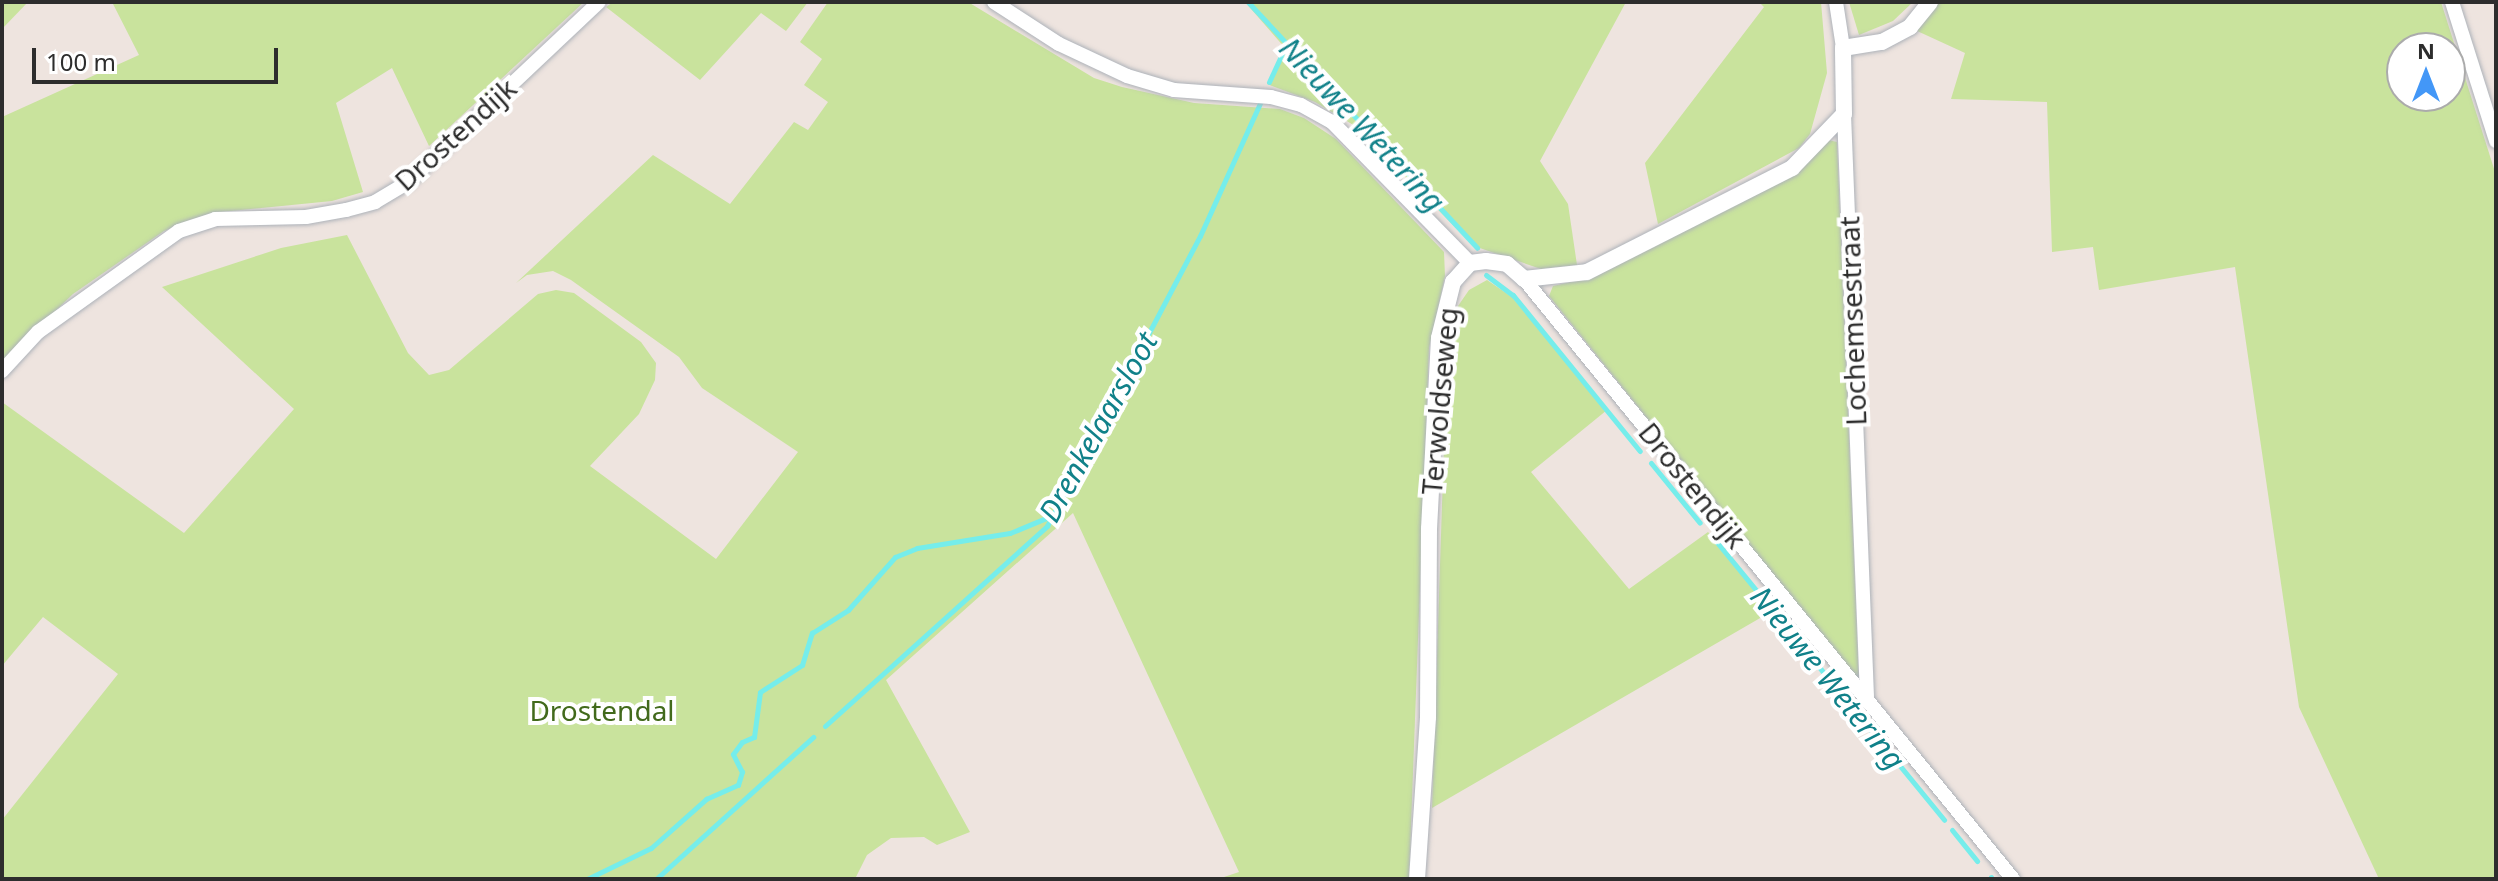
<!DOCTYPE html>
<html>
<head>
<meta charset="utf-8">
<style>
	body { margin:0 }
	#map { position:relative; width:2498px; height:881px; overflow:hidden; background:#eee4df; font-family:"Noto Sans",sans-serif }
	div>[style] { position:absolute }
	.green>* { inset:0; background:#c9e39d }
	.stream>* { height:5px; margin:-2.5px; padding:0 2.5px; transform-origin:2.5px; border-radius:2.5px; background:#75edeb }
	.roads { filter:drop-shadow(0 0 2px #adb2b9) drop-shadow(0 0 2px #adb2b9) }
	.minor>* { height:14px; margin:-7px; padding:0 7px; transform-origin:7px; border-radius:7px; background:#fff }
	.tertiary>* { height:16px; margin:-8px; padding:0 8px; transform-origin:8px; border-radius:8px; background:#fff }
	span { translate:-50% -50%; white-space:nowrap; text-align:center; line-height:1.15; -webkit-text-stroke:8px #fff; paint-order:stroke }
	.street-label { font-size:28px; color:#2d2d2d }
	.park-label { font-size:28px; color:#426a1c }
	.water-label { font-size:30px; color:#108189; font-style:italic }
	.frame { position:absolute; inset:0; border:4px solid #2d2d2d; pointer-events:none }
	.north { position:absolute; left:2386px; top:32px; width:80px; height:80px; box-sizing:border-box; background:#fff; border:2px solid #ababab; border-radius:50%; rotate:0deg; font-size:22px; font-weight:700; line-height:32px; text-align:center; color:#2d2d2d }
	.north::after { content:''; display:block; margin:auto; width:28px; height:36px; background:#4397f7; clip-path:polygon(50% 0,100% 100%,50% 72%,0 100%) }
	.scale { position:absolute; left:32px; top:48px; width:246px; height:36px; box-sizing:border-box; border:4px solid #2d2d2d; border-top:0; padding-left:10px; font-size:24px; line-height:28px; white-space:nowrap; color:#2d2d2d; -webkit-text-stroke:6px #fff; paint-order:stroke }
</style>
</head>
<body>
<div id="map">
	<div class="green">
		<div style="clip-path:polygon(2px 2px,28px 2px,2px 29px)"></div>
		<div style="clip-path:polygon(112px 2px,584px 2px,429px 146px,392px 68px,336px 103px,363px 192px,332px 201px,211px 213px,164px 231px,73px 294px,2px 362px,2px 117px,139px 55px)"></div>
		<div style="clip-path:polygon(613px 2px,808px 2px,786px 31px,761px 13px,700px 80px,606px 7px)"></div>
		<div style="clip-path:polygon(828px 2px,968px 2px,1094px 78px,1122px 87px,1194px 103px,1280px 109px,1304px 118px,1336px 139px,1444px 252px,1445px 276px,1429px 348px,1409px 879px,1218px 879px,1239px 872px,1073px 513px,886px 680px,970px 832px,937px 845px,924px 837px,891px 838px,867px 855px,855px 879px,2px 879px,2px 820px,118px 674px,43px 617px,2px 666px,2px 402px,184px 533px,294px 409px,162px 287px,281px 248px,347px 235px,408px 353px,429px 375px,449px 370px,538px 294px,556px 290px,574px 293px,641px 342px,656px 363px,655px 380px,639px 414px,590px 466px,716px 559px,798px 452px,702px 388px,679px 357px,571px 280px,553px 271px,527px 275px,516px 283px,653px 155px,730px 204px,794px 122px,808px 130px,828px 102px,804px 85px,822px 59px,800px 42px)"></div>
		<div style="clip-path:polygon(1245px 2px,1626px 2px,1540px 161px,1568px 204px,1577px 265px,1541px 269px,1474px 246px,1355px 126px,1315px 102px,1267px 84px,1285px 48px)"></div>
		<div style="clip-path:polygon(1759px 2px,1821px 2px,1827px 73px,1810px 134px,1799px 148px,1658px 224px,1645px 163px,1764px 7px)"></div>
		<div style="clip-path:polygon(1849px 2px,1913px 2px,1893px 21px,1859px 35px)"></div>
		<div style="clip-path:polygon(evenodd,1937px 2px,2441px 2px,2496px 175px,2496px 879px,2379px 879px,2299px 707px,2235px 267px,2099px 290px,2093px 247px,2052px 252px,2047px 102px,1951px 99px,1965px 53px,1915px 30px,1937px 2px,2402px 48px,2450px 48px,2450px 96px,2402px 96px,2402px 48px)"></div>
		<div style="clip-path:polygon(1828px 140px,1837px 142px,1859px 682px,1549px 296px,1553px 286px,1597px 276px)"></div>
		<div style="clip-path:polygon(1487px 280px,1512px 297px,1607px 410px,1531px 472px,1629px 589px,1708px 532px,1774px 610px,1432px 808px,1447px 353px,1458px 306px,1469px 290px)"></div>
	</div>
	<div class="stream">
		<div style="left:1248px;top:2px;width:336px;rotate:47deg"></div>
		<div style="left:1269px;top:82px;width:41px;rotate:-65.3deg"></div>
		<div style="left:1486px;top:275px;width:34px;rotate:37deg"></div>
		<div style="left:1513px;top:295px;width:201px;rotate:50.9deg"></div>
		<div style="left:1651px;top:463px;width:77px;rotate:50.8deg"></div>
		<div style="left:1711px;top:535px;width:368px;rotate:50.7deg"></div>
		<div style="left:825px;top:726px;width:299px;rotate:-42deg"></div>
		<div style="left:1047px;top:526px;width:328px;rotate:-62.2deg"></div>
		<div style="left:1200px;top:236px;width:146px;rotate:-65.7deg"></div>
		<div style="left:1952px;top:830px;width:40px;rotate:51deg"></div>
		<div style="left:1991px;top:877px;width:2px;rotate:63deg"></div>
		<div style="left:587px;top:879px;width:71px;rotate:-25.8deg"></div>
		<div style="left:651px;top:848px;width:74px;rotate:-41.7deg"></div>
		<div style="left:706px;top:799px;width:35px;rotate:-24deg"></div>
		<div style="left:738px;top:785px;width:14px;rotate:-73deg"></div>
		<div style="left:742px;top:772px;width:20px;rotate:-117deg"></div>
		<div style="left:733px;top:754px;width:15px;rotate:-53deg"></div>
		<div style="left:742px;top:742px;width:13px;rotate:-23deg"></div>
		<div style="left:754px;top:737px;width:45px;rotate:-82.4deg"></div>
		<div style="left:760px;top:692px;width:50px;rotate:-32.7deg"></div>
		<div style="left:802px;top:665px;width:34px;rotate:-73deg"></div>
		<div style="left:812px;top:633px;width:43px;rotate:-32.6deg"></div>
		<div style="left:848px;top:610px;width:71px;rotate:-48.4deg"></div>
		<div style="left:895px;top:557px;width:24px;rotate:-22deg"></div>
		<div style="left:917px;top:548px;width:94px;rotate:-9.2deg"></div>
		<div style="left:1010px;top:533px;width:44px;rotate:-22.5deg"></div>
		<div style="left:656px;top:879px;width:212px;rotate:-42.1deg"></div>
	</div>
	<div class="roads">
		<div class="minor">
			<div style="left:994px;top:2px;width:77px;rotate:32.9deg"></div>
			<div style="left:1059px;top:44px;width:75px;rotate:25.2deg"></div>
			<div style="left:1127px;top:76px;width:49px;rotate:16.6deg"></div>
			<div style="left:1174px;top:90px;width:97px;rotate:4.1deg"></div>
			<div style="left:1271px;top:97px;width:31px;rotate:15deg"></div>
			<div style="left:1301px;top:105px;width:35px;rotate:29deg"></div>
			<div style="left:1332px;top:122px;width:197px;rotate:45.6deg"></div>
			<div style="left:1836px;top:2px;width:47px;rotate:81.3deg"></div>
			<div style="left:2452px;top:2px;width:146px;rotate:72.4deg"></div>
			<div style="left:1844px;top:114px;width:583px;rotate:87.74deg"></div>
			<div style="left:1524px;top:279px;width:774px;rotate:50.82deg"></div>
			<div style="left:2px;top:371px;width:53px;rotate:-47.3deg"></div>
			<div style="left:38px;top:332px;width:173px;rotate:-35.6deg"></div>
			<div style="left:179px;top:231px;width:38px;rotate:-18deg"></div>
			<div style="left:215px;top:219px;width:91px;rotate:-1.3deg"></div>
			<div style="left:306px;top:217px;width:41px;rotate:-9.9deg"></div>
			<div style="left:346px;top:210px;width:30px;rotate:-15deg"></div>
			<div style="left:375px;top:202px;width:39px;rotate:-31deg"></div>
			<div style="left:408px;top:182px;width:262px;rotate:-43.3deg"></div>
		</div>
		<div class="tertiary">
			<div style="left:1417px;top:879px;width:162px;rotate:-86.1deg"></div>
			<div style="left:1428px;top:717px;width:188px;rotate:-89.7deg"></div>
			<div style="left:1429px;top:529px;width:191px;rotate:-87deg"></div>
			<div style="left:1439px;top:338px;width:58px;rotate:-76deg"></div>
			<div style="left:1453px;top:282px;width:25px;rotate:-48deg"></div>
			<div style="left:1470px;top:263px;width:16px;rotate:-7deg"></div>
			<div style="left:1486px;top:261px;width:21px;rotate:8deg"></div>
			<div style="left:1507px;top:264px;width:23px;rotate:41deg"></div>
			<div style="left:1524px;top:279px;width:63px;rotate:-6.3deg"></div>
			<div style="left:1587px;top:272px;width:230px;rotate:-26.9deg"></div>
			<div style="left:1792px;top:168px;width:75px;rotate:-46.1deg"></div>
			<div style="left:1844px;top:114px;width:66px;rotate:-90.9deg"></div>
			<div style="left:1843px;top:48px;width:39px;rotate:-9deg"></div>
			<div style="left:1882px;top:42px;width:32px;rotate:-28deg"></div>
			<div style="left:1910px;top:27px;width:32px;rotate:-51deg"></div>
		</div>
	</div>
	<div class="street-label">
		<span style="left:455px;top:134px;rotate:-42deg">Drostendijk</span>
		<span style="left:1852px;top:321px;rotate:-92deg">Lochemsestraat</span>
		<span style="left:1439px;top:401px;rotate:-85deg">Terwoldseweg</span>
		<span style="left:1693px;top:485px;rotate:51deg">Drostendijk</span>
	</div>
	<div class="park-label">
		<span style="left:602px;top:710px">Drostendal</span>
	</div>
	<div class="water-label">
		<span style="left:1362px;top:125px;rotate:47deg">Nieuwe Wetering</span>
		<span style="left:1098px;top:427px;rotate:-61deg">Drenkelaarsloot</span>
		<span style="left:1828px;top:678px;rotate:51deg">Nieuwe Wetering</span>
	</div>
	<div class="frame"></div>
	<div class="north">N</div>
	<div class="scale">100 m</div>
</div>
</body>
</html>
